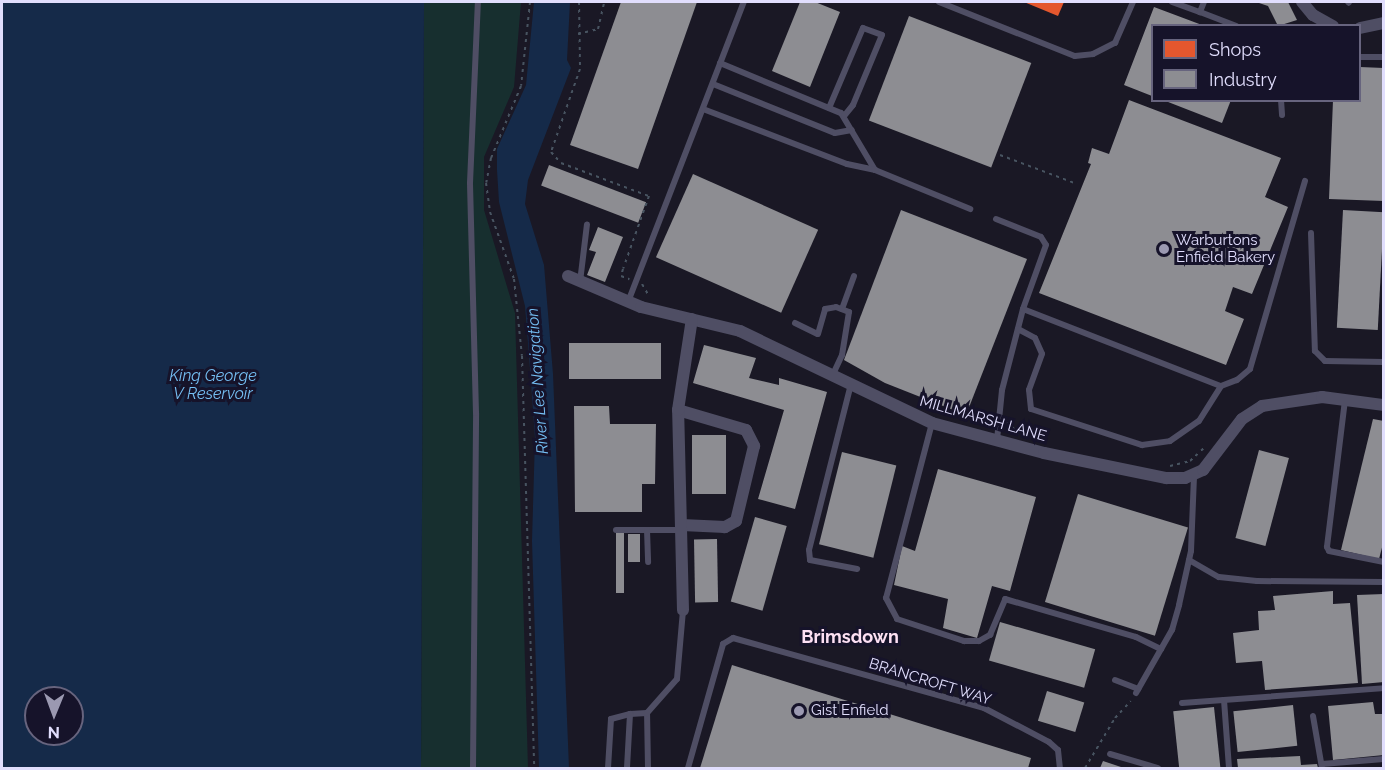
<!DOCTYPE html>
<html>
<head>
<meta charset="utf-8">
<style>
	body { margin:0 }
	#map { position:relative; width:1385px; height:770px; overflow:hidden; background:#1a1825; font-family:Raleway,sans-serif }
	div>[style] { position:absolute }
	.green>* { inset:0; background:#172f2f }
	.water>* { inset:0; background:#152a49 }
	.shops>* { inset:0; background:#e4572e }
	.industry>* { inset:0; background:#8d8d92; transform-origin:0 0 }
	.path>* { height:2px; margin-top:-1px; transform-origin:0; background:repeating-linear-gradient(90deg,#485461 0 3px,transparent 0 7.5px) }
	.lane>* { height:6px; margin:-3px; padding:0 3px; transform-origin:3px; border-radius:3px; background:#4f4e64 }
	.street>* { height:12px; margin:-6px; padding:0 6px; transform-origin:6px; border-radius:6px; background:#4f4e64 }
	.dots>* { width:16px; height:16px; translate:-50% -50%; box-sizing:border-box; border:3px solid #16132a; border-radius:50% }
	span { translate:-50% -50%; white-space:nowrap; text-align:center; line-height:1.15; -webkit-text-stroke:6px #16132a; paint-order:stroke }
	.poi-label { font-size:15px; color:#e1defd }
	.left { translate:0 -50%; text-align:left }
	.street-label { font-size:15px; color:#e1defd }
	.water-label { font-size:16px; color:#75bff4; font-style:italic }
	.quarter-label { font-size:18px; color:#fde0f4; font-weight:700 }
	.frame { position:absolute; inset:0; border:3px solid #e1defd; pointer-events:none }
	.legend { position:absolute; left:1151px; top:24px; width:210px; height:78px; box-sizing:border-box; background:#16132a; border:2px solid #67647e; margin:0; padding:8px 10px; list-style:none; font-size:18px; color:#e1defd }
	.legend li { display:flex; align-items:center; gap:12px; height:30px }
	.legend b { width:30px; border:2px solid #67647e }
	.north { position:absolute; left:24px; top:686px; width:60px; height:60px; box-sizing:border-box; background:#16132a; border:2px solid #67647e; border-radius:50%; rotate:181deg; font-size:16px; font-weight:700; line-height:24px; text-align:center; color:#e1defd }
	.north::after { content:''; display:block; margin:auto; width:21px; height:27px; background:#9b99b1; clip-path:polygon(50% 0,100% 100%,50% 72%,0 100%) }
</style>
</head>
<body>
<div id="map">
	<div class="green">
		<div style="clip-path:polygon(424px 2px,521px 2px,514px 87px,484px 157px,484px 210px,515px 313px,528px 768px,421px 768px)"></div>
	</div>
	<div class="water">
		<div style="clip-path:polygon(evenodd,2px 2px,424px 2px,421px 768px,2px 768px,2px 2px,36px 698px,72px 698px,72px 734px,36px 734px,36px 698px)"></div>
		<div style="clip-path:polygon(534px 2px,570px 2px,567px 60px,571px 68px,528px 180px,525px 204px,544px 265px,553px 374px,569px 768px,539px 768px,532px 541px,535px 438px,529px 355px,525px 306px,499px 202px,497px 170px,497px 149px,526px 85px)"></div>
	</div>
	<div class="shops">
		<div style="clip-path:polygon(1024px 2px,1064px 2px,1058px 16px)"></div>
	</div>
	<div class="industry">
		<div style="clip-path:polygon(621px 2px,697px 2px,638px 169px,570px 145px)"></div>
		<div style="clip-path:polygon(800px 2px,815px 2px,840px 12px,810px 87px,772px 71px)"></div>
		<div style="clip-path:polygon(1256px 2px,1288px 2px,1297px 20px,1278px 26px,1268px 6px)"></div>
		<div style="clip-path:polygon(1154px 7px,1202px 25px,1152px 26px,1152px 96px,1124px 85px)"></div>
		<div style="left:909px;top:16px;width:131px;height:112px;rotate:21deg"></div>
		<div style="clip-path:polygon(1360px 67px,1384px 68px,1384px 201px,1329px 199px,1333px 100px,1360px 100px)"></div>
		<div style="clip-path:polygon(1129px 100px,1281px 158px,1265px 197px,1288px 207px,1252px 294px,1233px 287px,1225px 311px,1244px 319px,1226px 365px,1039px 293px,1091px 164px,1088px 163px,1092px 148px,1109px 154px)"></div>
		<div style="clip-path:polygon(1163px 100px,1231px 100px,1222px 123px)"></div>
		<div style="left:549px;top:165px;width:104px;height:22px;rotate:21deg"></div>
		<div style="left:693px;top:174px;width:137px;height:91px;rotate:24deg"></div>
		<div style="clip-path:polygon(901px 210px,1027px 259px,966px 415px,885px 383px,844px 360px)"></div>
		<div style="left:1343px;top:210px;width:41px;height:118px;rotate:3deg"></div>
		<div style="clip-path:polygon(598px 227px,623px 237px,605px 282px,587px 275px,596px 252px,589px 250px)"></div>
		<div style="left:569px;top:343px;width:92px;height:36px"></div>
		<div style="clip-path:polygon(704px 345px,756px 358px,749px 378px,779px 385px,779px 378px,827px 392px,795px 509px,758px 499px,784px 410px,693px 383px)"></div>
		<div style="clip-path:polygon(574px 406px,609px 406px,610px 424px,656px 424px,655px 484px,642px 484px,642px 512px,575px 512px)"></div>
		<div style="clip-path:polygon(1373px 419px,1384px 421px,1384px 540px,1379px 559px,1341px 550px)"></div>
		<div style="left:692px;top:435px;width:34px;height:59px"></div>
		<div style="left:1259px;top:450px;width:31px;height:91px;rotate:15deg"></div>
		<div style="left:842px;top:452px;width:56px;height:95px;rotate:14deg"></div>
		<div style="clip-path:polygon(938px 469px,1036px 497px,1010px 591px,992px 586px,977px 638px,943px 628px,948px 599px,894px 585px,902px 546px,915px 551px)"></div>
		<div style="left:1078px;top:494px;width:115px;height:113px;rotate:17deg"></div>
		<div style="left:755px;top:517px;width:33px;height:88px;rotate:16deg"></div>
		<div style="left:616px;top:532px;width:8px;height:61px"></div>
		<div style="left:628px;top:534px;width:12px;height:28px"></div>
		<div style="left:717px;top:539px;width:63px;height:23px;rotate:89deg"></div>
		<div style="clip-path:polygon(1333px 591px,1333px 604px,1350px 603px,1358px 683px,1265px 690px,1262px 661px,1236px 663px,1233px 633px,1259px 630px,1258px 611px,1275px 610px,1273px 596px)"></div>
		<div style="clip-path:polygon(1384px 594px,1384px 682px,1362px 684px,1357px 595px)"></div>
		<div style="left:1000px;top:622px;width:99px;height:40px;rotate:16deg"></div>
		<div style="clip-path:polygon(732px 665px,1031px 758px,1028px 768px,700px 768px)"></div>
		<div style="left:1047px;top:691px;width:39px;height:31px;rotate:17deg"></div>
		<div style="clip-path:polygon(1373px 702px,1375px 714px,1384px 714px,1384px 755px,1333px 760px,1328px 706px)"></div>
		<div style="left:1293px;top:705px;width:41px;height:60px;rotate:84deg"></div>
		<div style="left:1214px;top:707px;width:61px;height:41px;rotate:84deg"></div>
		<div style="clip-path:polygon(1300px 756px,1301px 765px,1317px 764px,1318px 768px,1238px 768px,1237px 759px)"></div>
		<div style="clip-path:polygon(1103px 761px,1124px 768px,1100px 768px)"></div>
	</div>
	<div class="path">
		<div style="left:530px;top:2px;width:84px;rotate:96.1deg"></div>
		<div style="left:521px;top:86px;width:78px;rotate:112.6deg"></div>
		<div style="left:491px;top:158px;width:25px;rotate:101deg"></div>
		<div style="left:486px;top:183px;width:29px;rotate:82deg"></div>
		<div style="left:490px;top:212px;width:71px;rotate:70.3deg"></div>
		<div style="left:514px;top:279px;width:77px;rotate:84.1deg"></div>
		<div style="left:522px;top:356px;width:412px;rotate:88.3deg"></div>
		<div style="left:579px;top:2px;width:67px;rotate:89.1deg"></div>
		<div style="left:580px;top:69px;width:88px;rotate:109.3deg"></div>
		<div style="left:551px;top:152px;width:15px;rotate:48deg"></div>
		<div style="left:561px;top:163px;width:94px;rotate:20.6deg"></div>
		<div style="left:649px;top:196px;width:77px;rotate:109.6deg"></div>
		<div style="left:623px;top:269px;width:7px;rotate:106deg"></div>
		<div style="left:621px;top:276px;width:9px;rotate:21deg"></div>
		<div style="left:578px;top:34px;width:21px;rotate:-14deg"></div>
		<div style="left:598px;top:29px;width:28px;rotate:-77deg"></div>
		<div style="left:1000px;top:155px;width:82px;rotate:20.6deg"></div>
		<div style="left:642px;top:284px;width:14px;rotate:60deg"></div>
		<div style="left:1007px;top:422px;width:17px;rotate:45deg"></div>
		<div style="left:1170px;top:466px;width:21px;rotate:-14deg"></div>
		<div style="left:1190px;top:461px;width:19px;rotate:-43deg"></div>
		<div style="left:1085px;top:768px;width:58px;rotate:-59deg"></div>
		<div style="left:1115px;top:718px;width:23px;rotate:-47deg"></div>
	</div>
	<div class="lane">
		<div style="left:939px;top:2px;width:146px;rotate:21.7deg"></div>
		<div style="left:1075px;top:56px;width:18px;rotate:-6deg"></div>
		<div style="left:1093px;top:54px;width:25px;rotate:-27deg"></div>
		<div style="left:1115px;top:43px;width:45px;rotate:-66.3deg"></div>
		<div style="left:1172px;top:2px;width:30px;rotate:20deg"></div>
		<div style="left:1204px;top:2px;width:11px;rotate:112deg"></div>
		<div style="left:1200px;top:12px;width:39px;rotate:21deg"></div>
		<div style="left:1348px;top:2px;width:1px;rotate:45deg"></div>
		<div style="left:1360px;top:57px;width:24px"></div>
		<div style="left:720px;top:63px;width:131px;rotate:22.5deg"></div>
		<div style="left:841px;top:113px;width:66px;rotate:59.2deg"></div>
		<div style="left:875px;top:170px;width:103px;rotate:22.3deg"></div>
		<div style="left:713px;top:84px;width:131px;rotate:21.9deg"></div>
		<div style="left:835px;top:133px;width:17px;rotate:-10deg"></div>
		<div style="left:1281px;top:100px;width:15px;rotate:86deg"></div>
		<div style="left:829px;top:108px;width:87px;rotate:-67deg"></div>
		<div style="left:863px;top:28px;width:20px;rotate:20deg"></div>
		<div style="left:882px;top:35px;width:76px;rotate:112.5deg"></div>
		<div style="left:853px;top:105px;width:14px;rotate:129deg"></div>
		<div style="left:703px;top:109px;width:154px;rotate:20.9deg"></div>
		<div style="left:847px;top:164px;width:29px;rotate:12deg"></div>
		<div style="left:996px;top:219px;width:48px;rotate:21.8deg"></div>
		<div style="left:1041px;top:237px;width:9px;rotate:58deg"></div>
		<div style="left:1046px;top:245px;width:68px;rotate:109.8deg"></div>
		<div style="left:1023px;top:309px;width:84px;rotate:104.5deg"></div>
		<div style="left:1002px;top:390px;width:50px;rotate:95.7deg"></div>
		<div style="left:1311px;top:233px;width:118px;rotate:88.1deg"></div>
		<div style="left:1315px;top:351px;width:14px;rotate:45deg"></div>
		<div style="left:1325px;top:361px;width:59px;rotate:1deg"></div>
		<div style="left:580px;top:282px;width:58px;rotate:-83.1deg"></div>
		<div style="left:628px;top:302px;width:322px;rotate:-68.9deg"></div>
		<div style="left:842px;top:309px;width:35px;rotate:-70deg"></div>
		<div style="left:1023px;top:309px;width:212px;rotate:21.3deg"></div>
		<div style="left:1221px;top:386px;width:17px;rotate:-21deg"></div>
		<div style="left:1237px;top:380px;width:17px;rotate:-40deg"></div>
		<div style="left:1250px;top:369px;width:196px;rotate:-73.7deg"></div>
		<div style="left:795px;top:323px;width:25px;rotate:26deg"></div>
		<div style="left:818px;top:334px;width:26px;rotate:-74deg"></div>
		<div style="left:825px;top:309px;width:11px;rotate:-10deg"></div>
		<div style="left:836px;top:307px;width:14px;rotate:21deg"></div>
		<div style="left:849px;top:312px;width:44px;rotate:99.2deg"></div>
		<div style="left:842px;top:355px;width:21px;rotate:115deg"></div>
		<div style="left:1018px;top:329px;width:19px;rotate:28deg"></div>
		<div style="left:1035px;top:338px;width:17px;rotate:66deg"></div>
		<div style="left:1042px;top:354px;width:38px;rotate:110deg"></div>
		<div style="left:1029px;top:390px;width:19px;rotate:84deg"></div>
		<div style="left:1031px;top:409px;width:117px;rotate:18deg"></div>
		<div style="left:1142px;top:445px;width:28px;rotate:-8deg"></div>
		<div style="left:1170px;top:441px;width:35px;rotate:-35deg"></div>
		<div style="left:1199px;top:421px;width:41px;rotate:-57.8deg"></div>
		<div style="left:851px;top:384px;width:171px;rotate:104.2deg"></div>
		<div style="left:809px;top:550px;width:10px;rotate:84deg"></div>
		<div style="left:810px;top:560px;width:48px;rotate:10.8deg"></div>
		<div style="left:1345px;top:400px;width:148px;rotate:97deg"></div>
		<div style="left:1327px;top:547px;width:4px;rotate:63deg"></div>
		<div style="left:1329px;top:551px;width:56px;rotate:11.3deg"></div>
		<div style="left:932px;top:423px;width:181px;rotate:104.7deg"></div>
		<div style="left:886px;top:598px;width:24px;rotate:62deg"></div>
		<div style="left:897px;top:619px;width:71px;rotate:18.2deg"></div>
		<div style="left:964px;top:641px;width:15px"></div>
		<div style="left:979px;top:641px;width:13px;rotate:-29deg"></div>
		<div style="left:990px;top:635px;width:39px;rotate:-67deg"></div>
		<div style="left:1005px;top:599px;width:136px;rotate:16.2deg"></div>
		<div style="left:1136px;top:637px;width:28px;rotate:26deg"></div>
		<div style="left:616px;top:530px;width:65px"></div>
		<div style="left:647px;top:530px;width:32px;rotate:88deg"></div>
		<div style="left:1189px;top:560px;width:34px;rotate:30deg"></div>
		<div style="left:1219px;top:577px;width:38px;rotate:6deg"></div>
		<div style="left:1257px;top:581px;width:127px;rotate:0.5deg"></div>
		<div style="left:1115px;top:680px;width:25px;rotate:21deg"></div>
		<div style="left:1136px;top:693px;width:73px;rotate:-60.3deg"></div>
		<div style="left:1172px;top:630px;width:26px;rotate:-74deg"></div>
		<div style="left:1179px;top:605px;width:55px;rotate:-77.5deg"></div>
		<div style="left:1191px;top:551px;width:76px;rotate:-87.7deg"></div>
		<div style="left:1224px;top:700px;width:68px;rotate:85.8deg"></div>
		<div style="left:1182px;top:703px;width:203px;rotate:-4.2deg"></div>
		<div style="left:630px;top:714px;width:17px;rotate:-3deg"></div>
		<div style="left:1313px;top:716px;width:53px;rotate:80.2deg"></div>
		<div style="left:1110px;top:754px;width:50px;rotate:16.3deg"></div>
		<div style="left:1322px;top:764px;width:62px;rotate:-4.6deg"></div>
		<div style="left:473px;top:768px;width:355px;rotate:-89.5deg"></div>
		<div style="left:476px;top:413px;width:230px;rotate:-91.5deg"></div>
		<div style="left:470px;top:183px;width:181px;rotate:-87.5deg"></div>
		<div style="left:608px;top:768px;width:49px;rotate:-86.5deg"></div>
		<div style="left:611px;top:719px;width:20px;rotate:-15deg"></div>
		<div style="left:630px;top:714px;width:54px;rotate:93.2deg"></div>
		<div style="left:648px;top:768px;width:55px;rotate:-91deg"></div>
		<div style="left:647px;top:713px;width:45px;rotate:-48.6deg"></div>
		<div style="left:677px;top:679px;width:69px;rotate:-85deg"></div>
		<div style="left:688px;top:768px;width:129px;rotate:-74.2deg"></div>
		<div style="left:723px;top:644px;width:12px;rotate:-31deg"></div>
		<div style="left:733px;top:638px;width:261px;rotate:15.6deg"></div>
		<div style="left:984px;top:708px;width:73px;rotate:27.6deg"></div>
		<div style="left:1049px;top:742px;width:12px;rotate:42deg"></div>
		<div style="left:1058px;top:750px;width:18px;rotate:84deg"></div>
	</div>
	<div class="street">
		<div style="left:1302px;top:2px;width:17px;rotate:50deg"></div>
		<div style="left:1313px;top:15px;width:23px;rotate:29deg"></div>
		<div style="left:1360px;top:28px;width:25px;rotate:-12deg"></div>
		<div style="left:568px;top:276px;width:79px;rotate:23deg"></div>
		<div style="left:641px;top:307px;width:102px;rotate:13.6deg"></div>
		<div style="left:740px;top:331px;width:213px;rotate:25.6deg"></div>
		<div style="left:932px;top:423px;width:116px;rotate:15deg"></div>
		<div style="left:1044px;top:453px;width:125px;rotate:11.6deg"></div>
		<div style="left:1166px;top:478px;width:19px"></div>
		<div style="left:1185px;top:478px;width:20px;rotate:-24deg"></div>
		<div style="left:1203px;top:470px;width:64px;rotate:-52.6deg"></div>
		<div style="left:1242px;top:419px;width:24px;rotate:-33deg"></div>
		<div style="left:1262px;top:406px;width:61px;rotate:-8.5deg"></div>
		<div style="left:1322px;top:397px;width:63px;rotate:7.4deg"></div>
		<div style="left:678px;top:410px;width:71px;rotate:16.4deg"></div>
		<div style="left:746px;top:430px;width:18px;rotate:63deg"></div>
		<div style="left:754px;top:446px;width:77px;rotate:103.5deg"></div>
		<div style="left:736px;top:521px;width:13px;rotate:151deg"></div>
		<div style="left:725px;top:527px;width:43px;rotate:-177.3deg"></div>
		<div style="left:683px;top:610px;width:200px;rotate:-91.4deg"></div>
		<div style="left:678px;top:410px;width:92px;rotate:-81.3deg"></div>
	</div>
	<div class="dots">
		<div style="left:1164px;top:249px;background:#9b99b1"></div>
		<div style="left:799px;top:711px;background:#9b99b1"></div>
	</div>
	<div class="poi-label">
		<span class="left" style="left:1176px;top:249px">Warburtons<br>Enfield Bakery</span>
		<span class="left" style="left:811px;top:711px">Gist Enfield</span>
	</div>
	<div class="street-label">
		<span style="left:983px;top:419px;rotate:16deg">MILLMARSH LANE</span>
		<span style="left:930px;top:682px;rotate:17deg">BRANCROFT WAY</span>
	</div>
	<div class="water-label">
		<span style="left:213px;top:385px">King George<br>V Reservoir</span>
		<span style="left:538px;top:381px;rotate:-94deg">River Lee Navigation</span>
	</div>
	<div class="quarter-label">
		<span style="left:850px;top:637px">Brimsdown</span>
	</div>
	<div class="frame"></div>
	<ul class="legend">
	<li><b style="height:16px;background:#e4572e"></b>Shops</li>
	<li><b style="height:16px;background:#8d8d92"></b>Industry</li>
	</ul>
	<div class="north">N</div>
</div>
</body>
</html>
